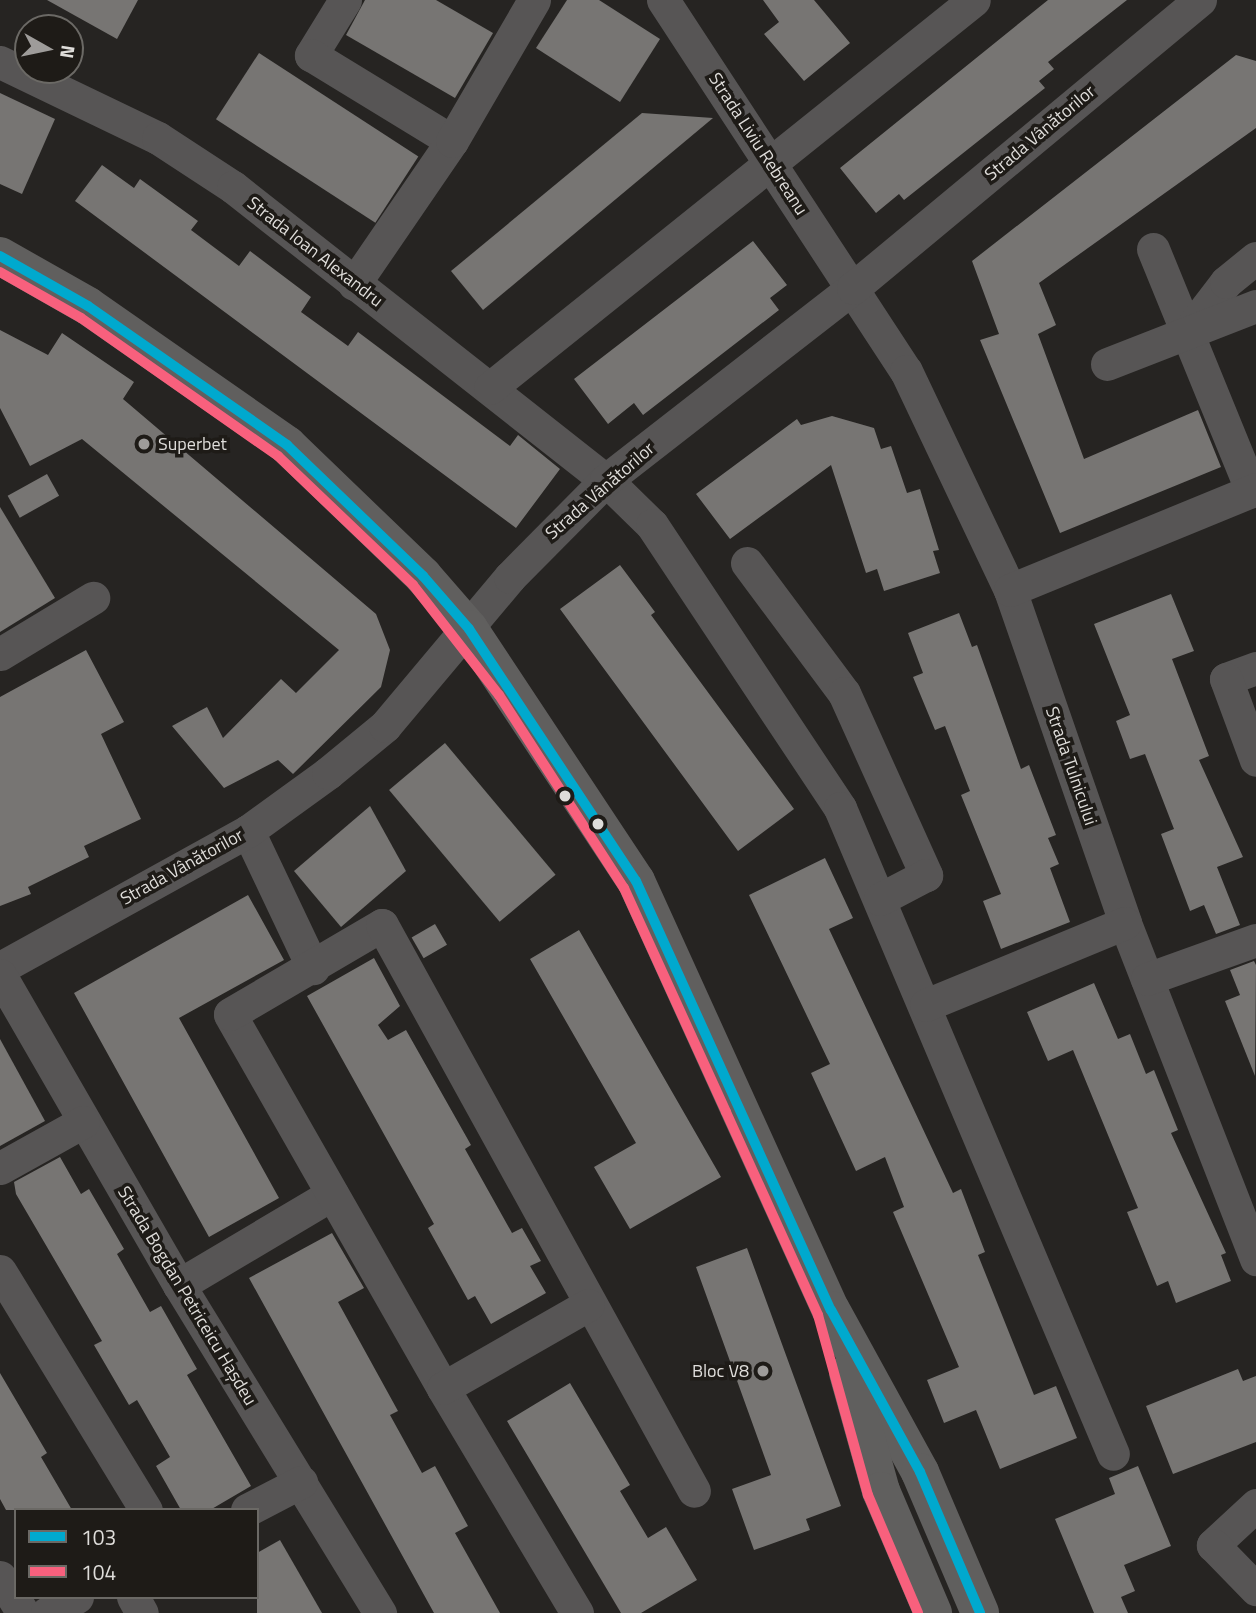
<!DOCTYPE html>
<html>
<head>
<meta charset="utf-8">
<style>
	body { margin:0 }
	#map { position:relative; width:1256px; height:1613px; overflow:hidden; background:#262422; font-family:"Titillium Web",sans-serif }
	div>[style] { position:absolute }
	.building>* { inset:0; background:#777573; transform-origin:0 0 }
	.minor>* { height:33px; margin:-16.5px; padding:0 16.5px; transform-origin:16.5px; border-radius:16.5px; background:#575555 }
	.major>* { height:38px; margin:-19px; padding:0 19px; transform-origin:19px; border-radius:19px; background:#605f5e }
	.bus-1>* { height:10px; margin:-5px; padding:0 5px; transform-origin:5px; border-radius:5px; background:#00a9ce }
	.bus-2>* { height:10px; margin:-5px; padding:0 5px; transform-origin:5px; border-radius:5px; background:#f8607d }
	.dots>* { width:19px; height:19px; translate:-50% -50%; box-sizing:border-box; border:4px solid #1e1b17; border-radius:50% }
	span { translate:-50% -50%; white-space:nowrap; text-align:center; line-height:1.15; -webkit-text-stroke:7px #1e1b17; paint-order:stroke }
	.street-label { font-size:18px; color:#dfddda }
	.poi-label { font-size:18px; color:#dfddda }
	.left { translate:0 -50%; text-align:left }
	.right { translate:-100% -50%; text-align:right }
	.legend { position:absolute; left:14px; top:1508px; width:245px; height:91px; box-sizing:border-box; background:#1e1b17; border:2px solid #6b6965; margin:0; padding:9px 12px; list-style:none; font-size:21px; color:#dfddda }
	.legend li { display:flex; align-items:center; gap:14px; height:35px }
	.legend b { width:35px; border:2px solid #6b6965 }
	.north { position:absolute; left:14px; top:14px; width:70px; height:70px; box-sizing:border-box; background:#1e1b17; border:2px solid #6b6965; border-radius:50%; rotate:99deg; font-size:19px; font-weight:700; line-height:28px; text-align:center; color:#dfddda }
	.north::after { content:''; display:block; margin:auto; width:24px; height:32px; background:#9e9c9a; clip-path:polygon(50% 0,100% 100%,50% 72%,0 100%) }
</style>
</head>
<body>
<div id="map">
	<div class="building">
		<div style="clip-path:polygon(47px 0,138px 0,117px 39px)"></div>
		<div style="clip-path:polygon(365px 0,436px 0,493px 33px,455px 98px,346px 35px)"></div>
		<div style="clip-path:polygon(567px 0,599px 0,660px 39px,620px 102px,536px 48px)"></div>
		<div style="clip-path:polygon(763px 0,814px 0,850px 43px,804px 81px,764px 34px,779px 22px)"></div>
		<div style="clip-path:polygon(1048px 0,1127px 0,1048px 62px,1054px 69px,1039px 81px,1045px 88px,904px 200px,899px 194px,876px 213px,840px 168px)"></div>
		<div style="left:259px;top:53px;width:190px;height:79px;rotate:33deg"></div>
		<div style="clip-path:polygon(1236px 55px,1256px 61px,1256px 128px,1039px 283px,1056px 325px,1038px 334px,1084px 459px,1198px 410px,1221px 467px,1060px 533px,980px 340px,999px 334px,972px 261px)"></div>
		<div style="clip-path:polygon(0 93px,55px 119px,22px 194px,0 184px)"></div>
		<div style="clip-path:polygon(642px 113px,713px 118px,483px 310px,451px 271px)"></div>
		<div style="clip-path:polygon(102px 165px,134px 188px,140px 179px,198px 221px,191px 230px,239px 266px,250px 251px,311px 297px,301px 312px,348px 346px,358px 332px,510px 446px,518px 435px,560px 469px,516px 528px,75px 201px)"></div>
		<div style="clip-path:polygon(753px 241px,787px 285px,770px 298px,779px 310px,643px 415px,634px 403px,608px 424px,574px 379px)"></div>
		<div style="clip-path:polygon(0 330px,48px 355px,62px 333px,134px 382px,123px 399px,376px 614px,390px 650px,381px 687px,293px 774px,278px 760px,224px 788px,172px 726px,207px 707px,223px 738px,281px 679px,296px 693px,339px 650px,82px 439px,30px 466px,0 408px)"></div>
		<div style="clip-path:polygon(832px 416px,874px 428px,881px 449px,891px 446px,907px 493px,920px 489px,939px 550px,933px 551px,940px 573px,884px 591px,877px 569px,866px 573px,831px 465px,730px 539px,696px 494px,797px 419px,801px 425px)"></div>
		<div style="left:47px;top:474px;width:25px;height:45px;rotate:61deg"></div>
		<div style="clip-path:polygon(0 507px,55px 598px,0 632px)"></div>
		<div style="clip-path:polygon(620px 565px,655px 612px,651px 615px,794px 809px,738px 851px,560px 609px)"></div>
		<div style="clip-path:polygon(1171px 594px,1194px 651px,1172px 659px,1209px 756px,1199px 760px,1243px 857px,1217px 867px,1240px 925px,1216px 934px,1204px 905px,1190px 911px,1161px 834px,1174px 829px,1145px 754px,1130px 759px,1116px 721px,1130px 715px,1094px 624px)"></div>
		<div style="clip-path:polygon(959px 613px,972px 647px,977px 645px,1021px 769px,1029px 765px,1056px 835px,1048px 838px,1059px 864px,1050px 868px,1070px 922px,1001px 949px,983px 901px,1001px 894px,961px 795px,970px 791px,945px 726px,935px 730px,913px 677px,923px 673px,908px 633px)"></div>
		<div style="clip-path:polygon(86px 650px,124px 722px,101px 734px,141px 819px,84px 846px,89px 857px,28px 887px,31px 894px,0 906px,0 697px)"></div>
		<div style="left:445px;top:743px;width:172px;height:73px;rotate:50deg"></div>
		<div style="clip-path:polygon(370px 806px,406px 871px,341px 927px,294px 871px)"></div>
		<div style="clip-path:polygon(825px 858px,853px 918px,829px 929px,953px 1193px,961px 1189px,985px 1252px,978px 1255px,1034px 1395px,1056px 1386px,1077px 1438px,1000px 1469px,976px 1410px,944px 1423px,927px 1380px,959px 1367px,893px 1212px,904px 1207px,885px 1157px,856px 1171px,811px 1073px,830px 1064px,749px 895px)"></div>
		<div style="clip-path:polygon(248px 895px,284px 960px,179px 1018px,279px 1198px,209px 1237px,74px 993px)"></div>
		<div style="left:435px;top:924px;width:24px;height:27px;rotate:60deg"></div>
		<div style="clip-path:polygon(579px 930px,721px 1177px,630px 1229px,594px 1167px,636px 1143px,530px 959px)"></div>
		<div style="clip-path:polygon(374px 958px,400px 1006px,378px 1025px,388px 1040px,406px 1030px,471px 1145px,465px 1149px,512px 1233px,522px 1228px,541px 1261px,530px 1266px,546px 1293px,491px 1324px,475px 1296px,468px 1300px,428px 1228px,434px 1224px,307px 996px)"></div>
		<div style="clip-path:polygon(1254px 961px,1256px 965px,1255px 1076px,1225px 1001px,1240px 995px,1230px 970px)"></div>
		<div style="clip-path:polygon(1094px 983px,1118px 1039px,1130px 1034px,1146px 1074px,1154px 1070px,1178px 1130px,1171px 1133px,1226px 1253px,1221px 1255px,1231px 1281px,1176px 1303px,1168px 1281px,1157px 1286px,1127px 1212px,1138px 1208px,1073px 1050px,1048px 1061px,1027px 1012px)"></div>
		<div style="clip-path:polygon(0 1039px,45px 1121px,0 1146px)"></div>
		<div style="clip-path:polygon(60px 1157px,81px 1194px,89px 1189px,124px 1249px,117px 1254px,150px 1312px,161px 1306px,197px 1369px,187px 1375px,251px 1486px,210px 1510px,181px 1510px,156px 1466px,170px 1457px,137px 1400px,129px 1405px,94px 1345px,102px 1341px,16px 1194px,14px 1182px)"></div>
		<div style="clip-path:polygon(332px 1233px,364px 1288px,338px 1302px,398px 1411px,390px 1415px,422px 1473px,435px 1466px,468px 1526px,455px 1533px,500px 1613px,434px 1613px,249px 1278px)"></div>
		<div style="clip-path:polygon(747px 1248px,841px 1506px,806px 1519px,810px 1530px,754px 1550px,732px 1489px,771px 1475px,696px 1267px)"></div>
		<div style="clip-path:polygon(1238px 1369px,1243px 1381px,1256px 1376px,1256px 1442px,1173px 1474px,1146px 1406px)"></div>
		<div style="clip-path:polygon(0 1373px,47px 1453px,41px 1457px,72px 1510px,6px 1510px,0 1499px)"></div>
		<div style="clip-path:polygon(570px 1383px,630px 1485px,620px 1491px,648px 1538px,666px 1527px,697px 1580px,641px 1613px,621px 1613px,507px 1421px)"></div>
		<div style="clip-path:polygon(1138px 1466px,1171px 1546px,1124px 1565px,1135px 1591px,1121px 1597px,1128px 1613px,1094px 1613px,1055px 1519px,1115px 1494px,1109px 1478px)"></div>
		<div style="clip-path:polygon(280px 1540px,322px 1613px,257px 1613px,257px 1553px)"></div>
	</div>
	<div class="minor">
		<div style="left:345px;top:0;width:65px;rotate:121.7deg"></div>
		<div style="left:311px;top:55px;width:165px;rotate:31.4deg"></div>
		<div style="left:663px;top:0;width:443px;rotate:56.8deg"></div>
		<div style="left:906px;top:371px;width:242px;rotate:64.6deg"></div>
		<div style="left:1010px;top:590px;width:352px;rotate:70.9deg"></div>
		<div style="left:1125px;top:923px;width:361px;rotate:68.7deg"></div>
		<div style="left:0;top:62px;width:175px;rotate:25.7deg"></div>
		<div style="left:158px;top:138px;width:90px;rotate:33.2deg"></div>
		<div style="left:233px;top:187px;width:474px;rotate:38.2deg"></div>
		<div style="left:606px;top:480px;width:64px;rotate:44.4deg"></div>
		<div style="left:652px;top:525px;width:340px;rotate:56.4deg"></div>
		<div style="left:840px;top:808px;width:701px;rotate:67.09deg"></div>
		<div style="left:1153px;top:249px;width:261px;rotate:67.8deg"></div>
		<div style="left:354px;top:284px;width:173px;rotate:-55.6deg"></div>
		<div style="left:452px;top:141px;width:163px;rotate:-59.8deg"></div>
		<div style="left:1187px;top:333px;width:64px;rotate:-52.6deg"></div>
		<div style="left:1226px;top:282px;width:38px;rotate:-39deg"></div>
		<div style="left:1107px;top:364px;width:160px;rotate:-21.3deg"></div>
		<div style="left:490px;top:388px;width:620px;rotate:-38.72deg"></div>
		<div style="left:747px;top:563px;width:162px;rotate:53.3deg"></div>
		<div style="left:844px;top:693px;width:200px;rotate:65.7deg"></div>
		<div style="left:926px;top:875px;width:52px;rotate:152.4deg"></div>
		<div style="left:1010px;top:590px;width:266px;rotate:-22.3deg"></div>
		<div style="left:0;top:654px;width:109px;rotate:-31.1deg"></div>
		<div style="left:1256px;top:668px;width:32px;rotate:160deg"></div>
		<div style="left:1226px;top:679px;width:86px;rotate:69.7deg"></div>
		<div style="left:248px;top:831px;width:152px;rotate:64.6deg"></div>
		<div style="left:0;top:968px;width:283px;rotate:-28.9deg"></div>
		<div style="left:248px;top:831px;width:99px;rotate:-35.9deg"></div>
		<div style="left:328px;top:773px;width:74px;rotate:-39.5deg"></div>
		<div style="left:385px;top:726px;width:194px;rotate:-50deg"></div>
		<div style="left:510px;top:577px;width:136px;rotate:-45.3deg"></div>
		<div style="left:606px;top:480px;width:313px;rotate:-37.9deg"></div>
		<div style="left:853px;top:288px;width:451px;rotate:-39.7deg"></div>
		<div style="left:0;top:975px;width:358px;rotate:60deg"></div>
		<div style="left:179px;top:1285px;width:385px;rotate:58.5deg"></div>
		<div style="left:1147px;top:979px;width:116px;rotate:-19.7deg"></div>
		<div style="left:926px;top:1005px;width:215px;rotate:-22.4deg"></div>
		<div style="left:0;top:1168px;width:95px;rotate:-29deg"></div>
		<div style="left:0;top:1271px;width:280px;rotate:58.6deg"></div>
		<div style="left:179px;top:1285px;width:178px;rotate:-30.7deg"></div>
		<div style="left:443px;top:1388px;width:430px;rotate:-119.7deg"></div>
		<div style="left:230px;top:1014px;width:176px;rotate:-30.4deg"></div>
		<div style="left:382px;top:925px;width:646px;rotate:61.13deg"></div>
		<div style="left:1256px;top:1505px;width:59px;rotate:137.1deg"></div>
		<div style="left:1213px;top:1545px;width:62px;rotate:45.7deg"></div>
		<div style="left:247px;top:1510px;width:61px;rotate:-27.4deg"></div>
		<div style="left:0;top:1577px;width:43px;rotate:57.4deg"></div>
		<div style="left:133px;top:1597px;width:18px;rotate:61deg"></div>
		<div style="left:47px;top:1613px;width:34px;rotate:-28deg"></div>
		<div style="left:577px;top:1613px;width:262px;rotate:-120.8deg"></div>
		<div style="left:443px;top:1388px;width:167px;rotate:-29.8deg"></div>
	</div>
	<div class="major">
		<div style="left:0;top:256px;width:101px;rotate:29.6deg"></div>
		<div style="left:88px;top:306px;width:243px;rotate:34.9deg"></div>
		<div style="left:287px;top:445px;width:189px;rotate:43.9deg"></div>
		<div style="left:423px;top:576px;width:70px;rotate:49deg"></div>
		<div style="left:469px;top:629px;width:302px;rotate:56.5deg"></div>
		<div style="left:636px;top:881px;width:471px;rotate:65.6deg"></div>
		<div style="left:831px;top:1310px;width:185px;rotate:61.2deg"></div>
		<div style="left:920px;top:1472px;width:153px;rotate:66.9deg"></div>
		<div style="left:848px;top:1373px;width:123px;rotate:74.4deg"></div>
		<div style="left:881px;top:1491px;width:133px;rotate:66.9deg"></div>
	</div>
	<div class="bus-1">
		<div style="left:0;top:256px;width:101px;rotate:29.6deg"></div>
		<div style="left:88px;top:306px;width:243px;rotate:34.9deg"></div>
		<div style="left:287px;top:445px;width:189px;rotate:43.9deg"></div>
		<div style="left:423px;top:576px;width:70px;rotate:49deg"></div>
		<div style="left:469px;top:629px;width:302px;rotate:56.5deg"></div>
		<div style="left:636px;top:881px;width:471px;rotate:65.6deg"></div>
		<div style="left:831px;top:1310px;width:185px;rotate:61.2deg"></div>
		<div style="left:920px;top:1472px;width:153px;rotate:66.9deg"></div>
	</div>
	<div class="bus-2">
		<div style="left:0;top:272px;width:93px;rotate:29.6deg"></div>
		<div style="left:81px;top:318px;width:241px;rotate:35deg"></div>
		<div style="left:278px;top:456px;width:187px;rotate:43.7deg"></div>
		<div style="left:413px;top:585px;width:140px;rotate:52deg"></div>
		<div style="left:499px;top:695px;width:230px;rotate:57.1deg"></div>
		<div style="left:624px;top:888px;width:246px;rotate:65.5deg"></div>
		<div style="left:726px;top:1112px;width:223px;rotate:65.6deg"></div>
		<div style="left:818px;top:1315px;width:187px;rotate:74.5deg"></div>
		<div style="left:868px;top:1495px;width:128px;rotate:67deg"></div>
	</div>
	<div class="dots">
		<div style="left:144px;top:444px;background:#9e9c9a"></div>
		<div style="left:565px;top:796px;background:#dfddda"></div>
		<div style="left:598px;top:824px;background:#dfddda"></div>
		<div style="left:763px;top:1371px;background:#9e9c9a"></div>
	</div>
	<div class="street-label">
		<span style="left:1040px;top:133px;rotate:-40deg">Strada Vânătorilor</span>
		<span style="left:758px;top:144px;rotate:57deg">Strada Liviu Rebreanu</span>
		<span style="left:315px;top:252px;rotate:38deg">Strada Ioan Alexandru</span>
		<span style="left:600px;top:491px;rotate:-41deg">Strada Vânătorilor</span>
		<span style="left:1071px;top:766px;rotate:71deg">Strada Tulnicului</span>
		<span style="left:182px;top:867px;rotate:-29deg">Strada Vânătorilor</span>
		<span style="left:187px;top:1296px;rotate:59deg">Strada Bogdan Petriceicu Hașdeu</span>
	</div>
	<div class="poi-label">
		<span class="left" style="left:158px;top:444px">Superbet</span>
		<span class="right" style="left:749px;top:1371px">Bloc V8</span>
	</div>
	<ul class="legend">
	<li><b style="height:9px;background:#00a9ce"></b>103</li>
	<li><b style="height:9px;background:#f8607d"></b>104</li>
	</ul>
	<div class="north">N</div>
</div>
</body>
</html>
